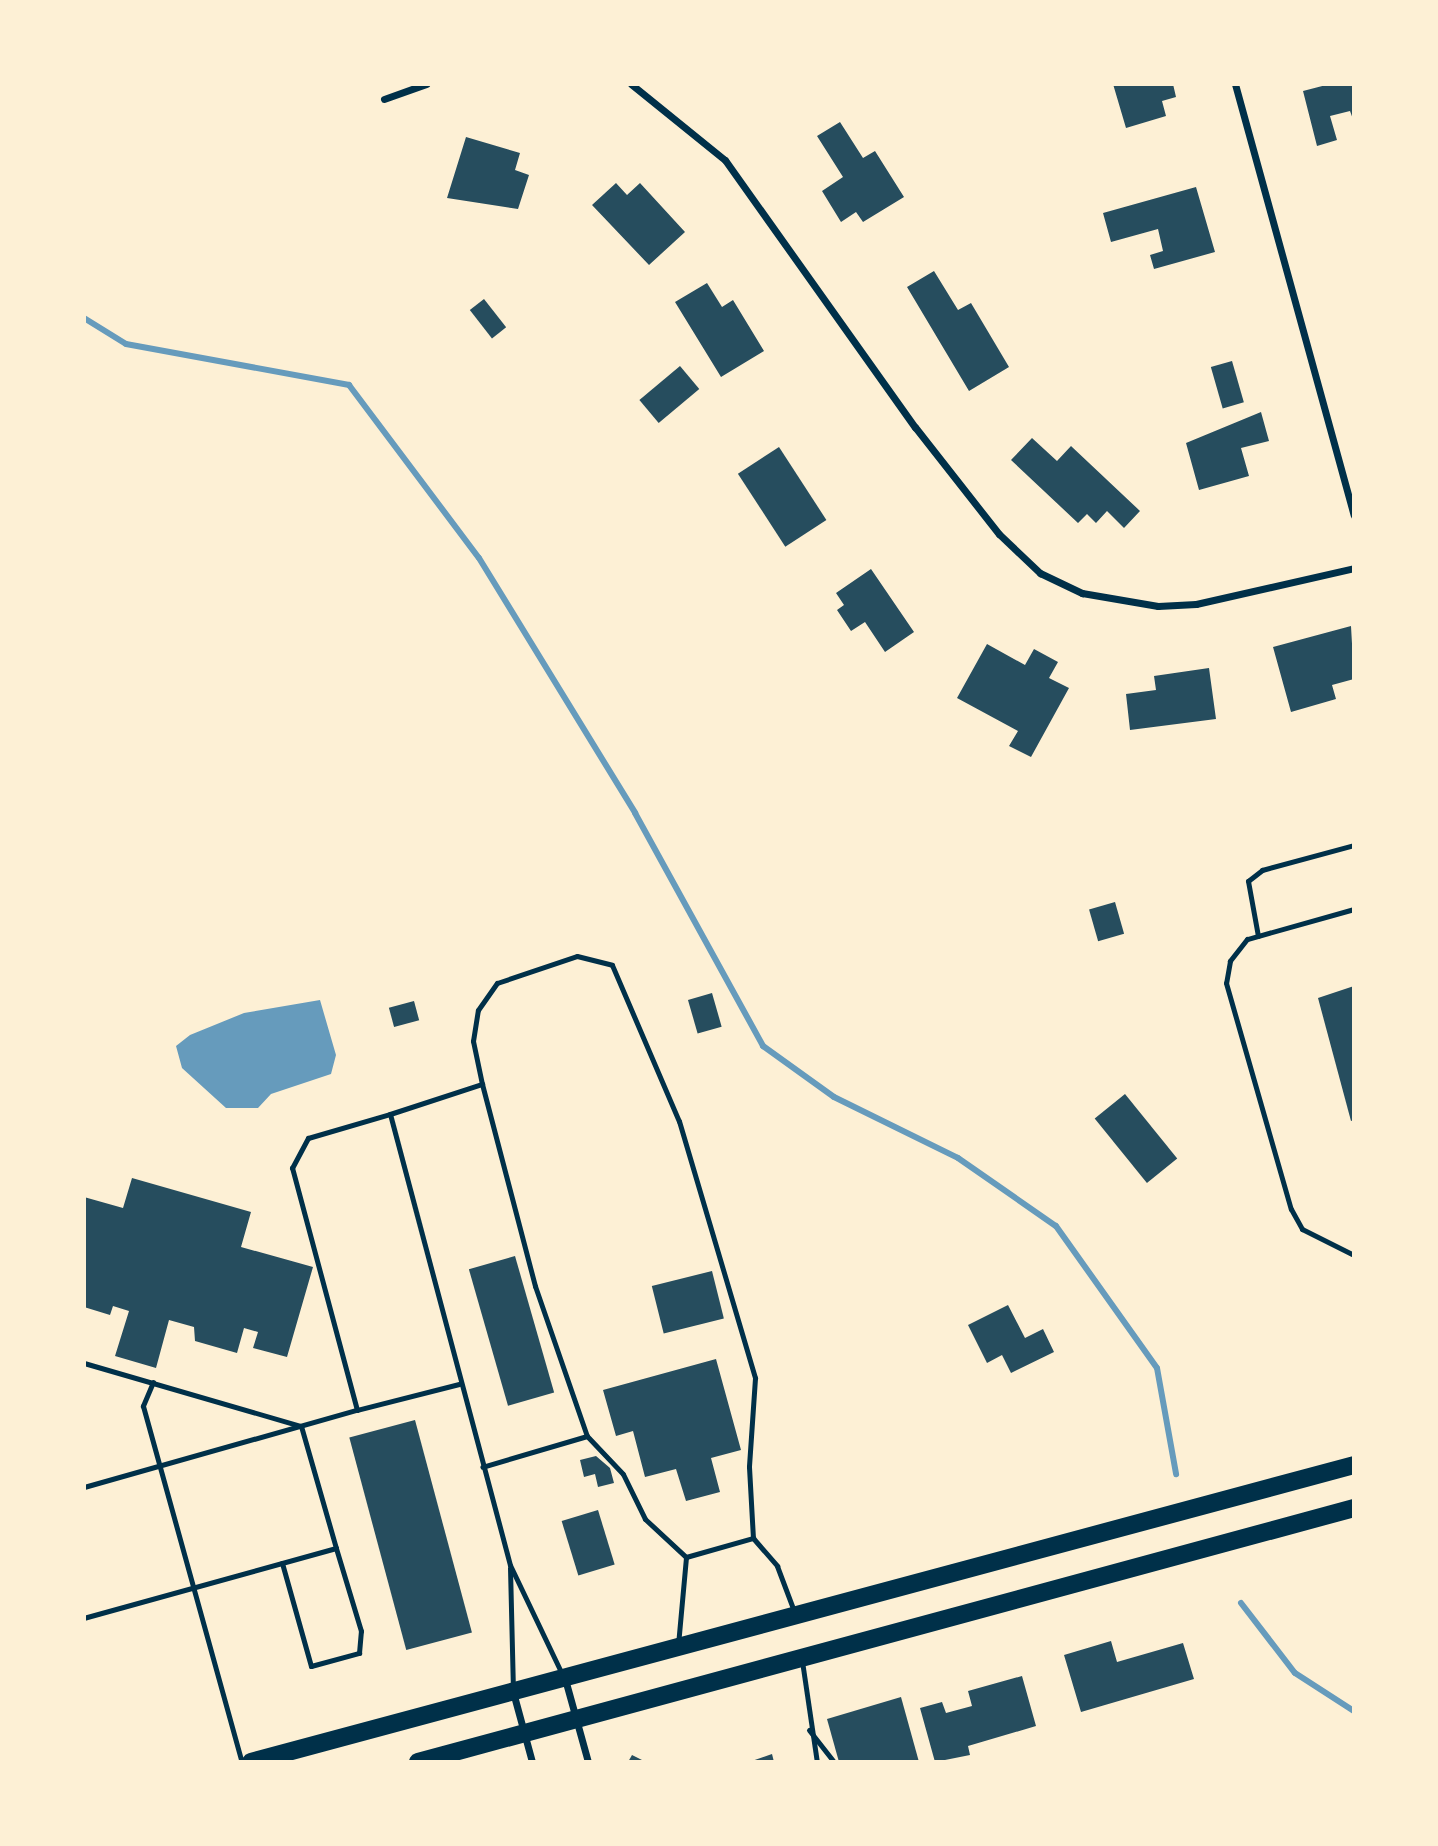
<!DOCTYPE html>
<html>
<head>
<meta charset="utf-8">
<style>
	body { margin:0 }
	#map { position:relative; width:1438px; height:1846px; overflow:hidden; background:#fdf0d5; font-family:Signika,sans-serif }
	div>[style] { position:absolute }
	.water>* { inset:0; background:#669bbc }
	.stream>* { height:6px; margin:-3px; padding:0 3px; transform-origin:3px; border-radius:3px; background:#669bbc }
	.building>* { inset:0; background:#264d5e; transform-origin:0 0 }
	.service>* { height:5px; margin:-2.5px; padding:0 2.5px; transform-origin:2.5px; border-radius:2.5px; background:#003049 }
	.minor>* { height:7px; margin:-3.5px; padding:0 3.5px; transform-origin:3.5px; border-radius:3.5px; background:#003049 }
	.primary>* { height:18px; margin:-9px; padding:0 9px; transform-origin:9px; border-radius:9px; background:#003049 }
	span { translate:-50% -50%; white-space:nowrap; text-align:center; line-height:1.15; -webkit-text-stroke:7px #fdf0d5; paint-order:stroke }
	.frame { position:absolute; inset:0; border:86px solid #fdf0d5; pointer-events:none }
</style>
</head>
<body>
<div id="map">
	<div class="water">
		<div style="clip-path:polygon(320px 1000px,336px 1055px,331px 1074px,271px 1094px,258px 1108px,226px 1108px,182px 1068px,176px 1046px,190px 1035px,244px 1013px)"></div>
	</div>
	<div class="stream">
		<div style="left:84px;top:318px;width:49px;rotate:31.8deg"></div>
		<div style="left:126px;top:344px;width:227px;rotate:10.4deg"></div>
		<div style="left:349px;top:385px;width:216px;rotate:53.1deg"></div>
		<div style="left:479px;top:558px;width:299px;rotate:58.5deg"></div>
		<div style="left:635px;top:813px;width:266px;rotate:61.2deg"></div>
		<div style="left:763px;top:1046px;width:87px;rotate:35.7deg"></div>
		<div style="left:834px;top:1097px;width:138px;rotate:26.2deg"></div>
		<div style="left:958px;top:1158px;width:119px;rotate:34.8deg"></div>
		<div style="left:1056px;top:1226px;width:174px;rotate:54.6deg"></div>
		<div style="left:1157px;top:1368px;width:108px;rotate:79.8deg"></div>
		<div style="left:1241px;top:1603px;width:88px;rotate:52.4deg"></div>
		<div style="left:1295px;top:1673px;width:70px;rotate:32.8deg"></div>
	</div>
	<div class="building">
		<div style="clip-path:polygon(1113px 84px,1173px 84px,1176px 97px,1162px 101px,1166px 116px,1126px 128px)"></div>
		<div style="clip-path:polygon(1330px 84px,1354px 84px,1354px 122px,1350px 111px,1330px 116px,1337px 140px,1317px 146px,1303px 91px)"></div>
		<div style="clip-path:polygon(840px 122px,863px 158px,875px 151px,904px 197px,863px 222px,856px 212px,841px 222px,822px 191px,843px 177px,817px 136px)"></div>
		<div style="clip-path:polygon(466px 137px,520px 153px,515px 170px,529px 175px,518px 209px,447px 198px)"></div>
		<div style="clip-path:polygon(616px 183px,627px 195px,640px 183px,685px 232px,649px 265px,592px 205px)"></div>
		<div style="clip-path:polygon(1196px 187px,1215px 252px,1154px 269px,1150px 255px,1163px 251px,1158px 229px,1111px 242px,1103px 213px)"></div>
		<div style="clip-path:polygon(934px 271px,958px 310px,971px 303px,1009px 367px,969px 391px,907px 287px)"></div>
		<div style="clip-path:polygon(707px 283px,722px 307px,733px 300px,764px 351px,721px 377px,675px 302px)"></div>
		<div style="left:484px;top:299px;width:36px;height:18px;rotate:52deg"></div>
		<div style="left:1232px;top:361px;width:43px;height:22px;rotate:74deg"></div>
		<div style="left:680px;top:366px;width:30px;height:53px;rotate:50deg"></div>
		<div style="clip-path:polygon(1261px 412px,1269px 441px,1241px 448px,1249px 476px,1199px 490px,1186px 443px)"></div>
		<div style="clip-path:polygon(1032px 438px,1057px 461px,1071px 446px,1140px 511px,1124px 528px,1107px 511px,1096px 523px,1087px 514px,1078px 523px,1011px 460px)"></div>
		<div style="left:779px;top:447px;width:87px;height:49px;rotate:57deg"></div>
		<div style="clip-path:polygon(871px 569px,914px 632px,885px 652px,865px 622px,851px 631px,837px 610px,844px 605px,836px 593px)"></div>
		<div style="clip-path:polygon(1351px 626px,1354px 679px,1332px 685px,1336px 699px,1291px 712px,1273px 647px)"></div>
		<div style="clip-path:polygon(987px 644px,1025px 665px,1034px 649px,1058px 662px,1049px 678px,1069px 688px,1031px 757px,1009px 746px,1018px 731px,957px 698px)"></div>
		<div style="clip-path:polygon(1209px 668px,1216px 719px,1130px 730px,1126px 694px,1156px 690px,1154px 676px)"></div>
		<div style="left:1115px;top:902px;width:33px;height:27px;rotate:74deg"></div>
		<div style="clip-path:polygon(1354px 986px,1354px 1120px,1351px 1121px,1318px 998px)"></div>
		<div style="left:712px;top:993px;width:35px;height:25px;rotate:74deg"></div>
		<div style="left:414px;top:1001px;width:20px;height:26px;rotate:75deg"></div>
		<div style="left:1125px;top:1094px;width:83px;height:39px;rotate:51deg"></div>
		<div style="clip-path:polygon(132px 1178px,251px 1212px,241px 1247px,313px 1267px,287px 1357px,253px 1348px,258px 1332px,244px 1328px,237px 1353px,195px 1341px,194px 1327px,169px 1320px,156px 1368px,115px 1356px,129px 1311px,113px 1306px,110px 1315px,84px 1307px,84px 1197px,123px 1208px)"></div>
		<div style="left:515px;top:1256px;width:142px;height:48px;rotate:74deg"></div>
		<div style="left:712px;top:1271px;width:49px;height:62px;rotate:76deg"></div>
		<div style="clip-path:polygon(1008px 1305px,1025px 1338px,1043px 1329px,1054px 1352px,1011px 1373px,1002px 1355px,987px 1363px,968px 1325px)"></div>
		<div style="clip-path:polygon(716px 1359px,741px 1450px,711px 1458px,720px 1492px,686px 1501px,676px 1469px,645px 1477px,633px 1431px,616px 1436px,603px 1390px)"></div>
		<div style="left:415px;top:1420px;width:220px;height:68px;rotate:75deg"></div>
		<div style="clip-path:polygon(596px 1456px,610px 1468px,614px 1483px,598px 1487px,595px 1474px,584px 1477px,580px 1460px)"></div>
		<div style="left:598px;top:1510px;width:57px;height:38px;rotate:73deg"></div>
		<div style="clip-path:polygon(1111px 1641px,1117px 1662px,1183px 1643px,1194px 1679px,1081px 1712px,1064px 1655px)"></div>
		<div style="clip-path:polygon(1022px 1676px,1036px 1726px,968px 1746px,970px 1755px,935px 1762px,920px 1708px,942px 1702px,946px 1713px,972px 1706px,968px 1691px)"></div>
		<div style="clip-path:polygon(901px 1697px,919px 1762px,839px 1762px,827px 1719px)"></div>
		<div style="clip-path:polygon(772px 1754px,774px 1762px,749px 1762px)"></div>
		<div style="clip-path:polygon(632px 1755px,646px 1762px,628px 1762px)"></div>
	</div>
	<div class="service">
		<div style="left:1354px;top:909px;width:111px;rotate:164.3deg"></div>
		<div style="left:1247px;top:939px;width:28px;rotate:128deg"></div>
		<div style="left:1230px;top:961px;width:22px;rotate:100deg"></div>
		<div style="left:1226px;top:983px;width:235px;rotate:74deg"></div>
		<div style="left:1291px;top:1209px;width:23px;rotate:61deg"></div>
		<div style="left:1302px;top:1229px;width:58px;rotate:26.6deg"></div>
		<div style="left:1258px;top:936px;width:56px;rotate:-100.3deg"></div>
		<div style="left:1248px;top:881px;width:18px;rotate:-38deg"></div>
		<div style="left:1262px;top:870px;width:95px;rotate:-15.2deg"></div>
		<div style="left:482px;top:1084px;width:44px;rotate:-101.8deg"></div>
		<div style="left:473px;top:1041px;width:31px;rotate:-81deg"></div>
		<div style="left:478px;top:1010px;width:33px;rotate:-55deg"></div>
		<div style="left:497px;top:983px;width:84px;rotate:-18.6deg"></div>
		<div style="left:577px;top:956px;width:36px;rotate:14deg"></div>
		<div style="left:612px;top:965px;width:170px;rotate:66.8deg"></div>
		<div style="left:679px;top:1121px;width:268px;rotate:73.5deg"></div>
		<div style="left:755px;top:1378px;width:89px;rotate:93.9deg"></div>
		<div style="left:749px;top:1467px;width:71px;rotate:86.8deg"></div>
		<div style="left:390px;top:1114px;width:97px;rotate:-18.1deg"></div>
		<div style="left:482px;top:1084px;width:209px;rotate:75.3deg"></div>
		<div style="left:535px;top:1286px;width:159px;rotate:70.9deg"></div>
		<div style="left:587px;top:1436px;width:109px;rotate:163.6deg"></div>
		<div style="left:84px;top:1363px;width:226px;rotate:16.2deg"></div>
		<div style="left:301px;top:1426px;width:127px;rotate:74deg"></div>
		<div style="left:336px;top:1548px;width:262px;rotate:164.5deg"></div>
		<div style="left:153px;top:1382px;width:26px;rotate:113deg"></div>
		<div style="left:143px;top:1406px;width:370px;rotate:74.5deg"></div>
		<div style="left:459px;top:1384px;width:105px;rotate:165.7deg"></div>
		<div style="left:357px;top:1410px;width:251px;rotate:-105deg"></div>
		<div style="left:292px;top:1168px;width:34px;rotate:-62deg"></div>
		<div style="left:308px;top:1138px;width:85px;rotate:-16.3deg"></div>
		<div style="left:390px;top:1114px;width:467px;rotate:75.1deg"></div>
		<div style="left:510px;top:1565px;width:123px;rotate:64.5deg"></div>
		<div style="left:587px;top:1436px;width:52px;rotate:46.5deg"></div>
		<div style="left:623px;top:1474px;width:50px;rotate:63.9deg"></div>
		<div style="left:645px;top:1519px;width:56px;rotate:42.8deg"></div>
		<div style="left:84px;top:1487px;width:284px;rotate:-15.8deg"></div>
		<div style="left:282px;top:1563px;width:107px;rotate:74.3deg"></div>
		<div style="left:311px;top:1666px;width:50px;rotate:-15.2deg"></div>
		<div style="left:359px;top:1653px;width:22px;rotate:-85deg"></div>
		<div style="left:361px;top:1631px;width:87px;rotate:-106.8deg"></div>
		<div style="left:510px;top:1568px;width:120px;rotate:88.6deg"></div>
		<div style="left:678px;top:1645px;width:88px;rotate:-84.8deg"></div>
		<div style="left:686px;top:1557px;width:70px;rotate:-15.8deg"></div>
		<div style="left:753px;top:1538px;width:37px;rotate:49deg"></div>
		<div style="left:777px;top:1566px;width:51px;rotate:69.4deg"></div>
		<div style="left:802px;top:1661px;width:102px;rotate:81.6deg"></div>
		<div style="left:809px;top:1730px;width:41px;rotate:52deg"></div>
	</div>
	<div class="minor">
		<div style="left:631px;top:84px;width:121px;rotate:39deg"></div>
		<div style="left:725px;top:160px;width:328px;rotate:54.6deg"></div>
		<div style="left:915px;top:427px;width:136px;rotate:51.9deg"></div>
		<div style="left:999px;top:534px;width:57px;rotate:43.6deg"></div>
		<div style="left:1040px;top:573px;width:47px;rotate:25.5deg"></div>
		<div style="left:1082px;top:593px;width:77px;rotate:9.7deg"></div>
		<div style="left:1158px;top:606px;width:38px;rotate:-3deg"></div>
		<div style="left:1196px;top:604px;width:162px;rotate:-12.8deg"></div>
		<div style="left:1235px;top:84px;width:447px;rotate:74.6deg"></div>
		<div style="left:384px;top:99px;width:45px;rotate:-19.7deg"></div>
		<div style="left:565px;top:1679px;width:86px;rotate:74.5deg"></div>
		<div style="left:513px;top:1692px;width:73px;rotate:74.8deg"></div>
	</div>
	<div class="primary">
		<div style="left:251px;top:1762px;width:1142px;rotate:-15.07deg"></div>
		<div style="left:418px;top:1762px;width:970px;rotate:-15.18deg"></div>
	</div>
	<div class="frame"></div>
</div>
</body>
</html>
